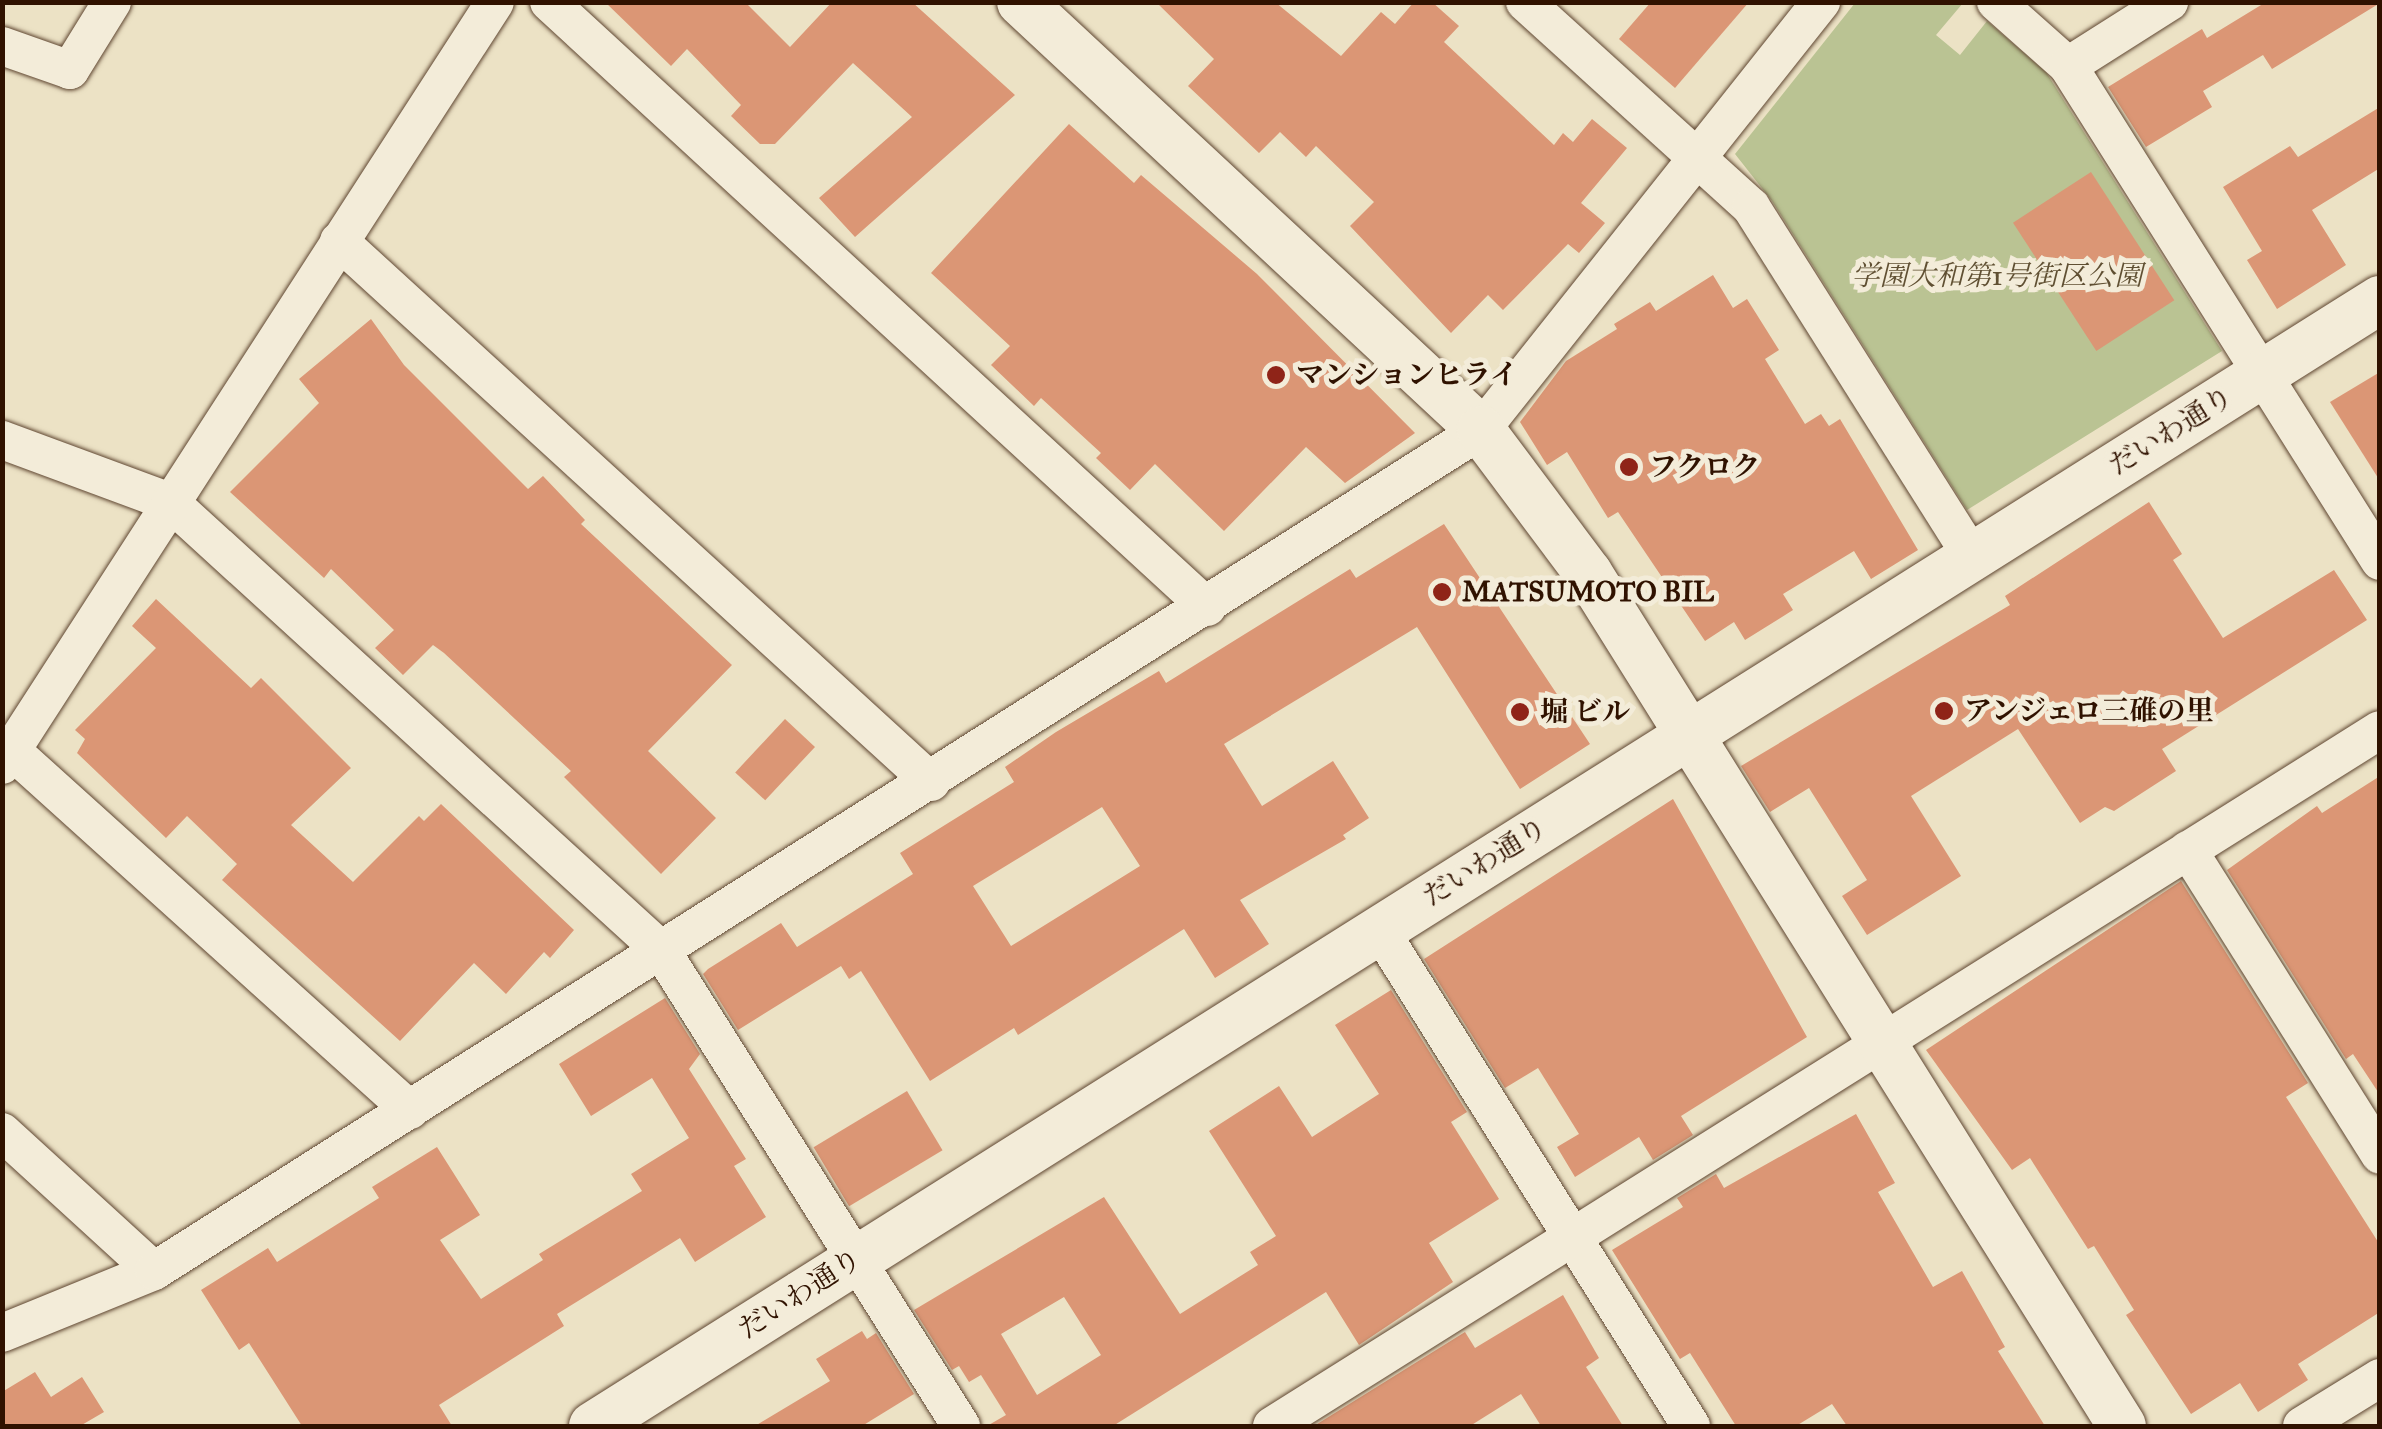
<!DOCTYPE html>
<html>
<head>
<meta charset="utf-8">
<style>
	body { margin:0 }
	#map { position:relative; width:2382px; height:1429px; overflow:hidden; background:#ece2c5; font-family:"IM FELL Great Primer","Noto Serif JP",serif }
	div>[style] { position:absolute }
	.green>* { inset:0; background:#bac393 }
	.building>* { inset:0; background:#db9675; transform-origin:0 0 }
	.roads { filter:drop-shadow(0 0 2px #5f4631) drop-shadow(0 0 2px #5f4631) }
	.minor>* { height:38px; margin:-19px; padding:0 19px; transform-origin:19px; border-radius:19px; background:#f3ecd9 }
	.tertiary>* { height:48px; margin:-24px; padding:0 24px; transform-origin:24px; border-radius:24px; background:#f3ecd9 }
	.dots>* { width:28px; height:28px; translate:-50% -50%; box-sizing:border-box; border:5px solid #f3ecd9; border-radius:50% }
	span { translate:-50% -50%; white-space:nowrap; text-align:center; line-height:1.15; -webkit-text-stroke:10px #f3ecd9; paint-order:stroke }
	.park-label { font-size:28px; color:#605033; font-style:italic }
	.poi-label { font-size:28px; color:#301200; font-weight:700 }
	.left { translate:0 -50%; text-align:left }
	.street-label { font-size:28px; color:#301200 }
	.frame { position:absolute; inset:0; border:5px solid #301200; pointer-events:none }
</style>
</head>
<body>
<div id="map">
	<div class="green">
		<div style="clip-path:polygon(1855px 3px,1963px 3px,1936px 35px,1960px 55px,1987px 21px,2046px 72px,2222px 351px,1967px 510px,1772px 201px,1735px 154px)"></div>
	</div>
	<div class="building">
		<div style="clip-path:polygon(605px 2px,745px 2px,790px 47px,832px 2px,912px 2px,1015px 95px,855px 237px,819px 198px,912px 117px,853px 63px,775px 144px,760px 144px,731px 116px,741px 105px,687px 49px,671px 66px)"></div>
		<div style="clip-path:polygon(1156px 2px,1275px 2px,1341px 56px,1381px 12px,1395px 24px,1414px 2px,1432px 2px,1459px 26px,1444px 42px,1554px 145px,1563px 133px,1573px 142px,1592px 119px,1627px 148px,1581px 203px,1605px 223px,1579px 253px,1568px 244px,1503px 310px,1488px 295px,1451px 333px,1350px 226px,1374px 202px,1316px 146px,1306px 157px,1280px 132px,1259px 153px,1188px 86px,1214px 59px)"></div>
		<div style="clip-path:polygon(1651px 2px,1749px 2px,1675px 88px,1619px 39px)"></div>
		<div style="clip-path:polygon(2266px 2px,2380px 3px,2272px 69px,2263px 55px,2203px 91px,2212px 107px,2146px 147px,2108px 87px,2202px 29px,2207px 38px)"></div>
		<div style="clip-path:polygon(2380px 107px,2380px 168px,2312px 210px,2346px 265px,2277px 309px,2247px 260px,2262px 251px,2223px 187px,2290px 146px,2298px 157px)"></div>
		<div style="clip-path:polygon(1069px 124px,1134px 183px,1141px 175px,1257px 274px,1415px 433px,1345px 483px,1306px 447px,1224px 531px,1155px 464px,1130px 490px,1096px 458px,1101px 453px,1041px 398px,1034px 406px,991px 365px,1010px 346px,931px 273px)"></div>
		<div style="left:2091px;top:172px;width:153px;height:93px;rotate:57deg"></div>
		<div style="clip-path:polygon(1713px 275px,1733px 308px,1747px 299px,1779px 350px,1765px 359px,1805px 424px,1821px 414px,1829px 426px,1840px 419px,1918px 550px,1871px 579px,1854px 551px,1783px 594px,1793px 610px,1745px 640px,1734px 622px,1705px 641px,1618px 512px,1608px 518px,1567px 452px,1547px 465px,1520px 422px,1566px 361px,1617px 329px,1614px 324px,1650px 302px,1656px 311px)"></div>
		<div style="clip-path:polygon(371px 319px,404px 365px,528px 489px,543px 476px,585px 520px,581px 524px,732px 665px,648px 751px,716px 818px,661px 874px,564px 777px,571px 771px,444px 653px,433px 645px,403px 675px,375px 648px,394px 630px,331px 569px,324px 578px,230px 492px,319px 403px,299px 379px)"></div>
		<div style="clip-path:polygon(2380px 372px,2380px 481px,2330px 402px)"></div>
		<div style="clip-path:polygon(2149px 502px,2182px 554px,2173px 560px,2223px 638px,2334px 570px,2367px 620px,2162px 749px,2176px 771px,2114px 811px,2105px 807px,2080px 823px,2018px 729px,1911px 796px,1961px 876px,1867px 935px,1842px 896px,1867px 880px,1809px 788px,1770px 812px,1741px 766px,2010px 605px,2005px 596px)"></div>
		<div style="clip-path:polygon(evenodd,1444px 524px,1590px 744px,1520px 789px,1417px 627px,1224px 744px,1262px 806px,1333px 761px,1369px 818px,1343px 835px,1346px 839px,1240px 900px,1269px 944px,1215px 978px,1184px 929px,1018px 1035px,1014px 1028px,930px 1081px,861px 971px,849px 979px,841px 966px,738px 1030px,703px 974px,708px 969px,781px 923px,797px 947px,913px 874px,900px 853px,1014px 782px,1005px 767px,1056px 732px,1159px 671px,1166px 683px,1350px 569px,1356px 578px,1444px 524px,1102px 807px,1140px 866px,1011px 946px,973px 886px,1102px 807px)"></div>
		<div style="clip-path:polygon(156px 599px,251px 688px,261px 678px,351px 768px,291px 825px,353px 882px,419px 816px,424px 821px,441px 804px,574px 930px,550px 958px,544px 952px,506px 994px,474px 963px,400px 1041px,222px 880px,237px 864px,187px 816px,166px 838px,77px 753px,85px 739px,75px 730px,156px 648px,132px 626px)"></div>
		<div style="left:785px;top:719px;width:41px;height:73px;rotate:43deg"></div>
		<div style="clip-path:polygon(2380px 776px,2380px 1095px,2353px 1054px,2346px 1059px,2227px 870px,2317px 806px,2322px 813px)"></div>
		<div style="clip-path:polygon(1673px 799px,1807px 1037px,1681px 1116px,1693px 1135px,1653px 1160px,1639px 1137px,1575px 1177px,1557px 1147px,1579px 1134px,1538px 1068px,1505px 1088px,1424px 959px)"></div>
		<div style="clip-path:polygon(2181px 881px,2308px 1083px,2286px 1097px,2380px 1245px,2380px 1312px,2298px 1364px,2308px 1380px,2258px 1412px,2240px 1383px,2191px 1414px,2126px 1315px,2134px 1310px,2094px 1246px,2088px 1249px,2030px 1158px,2012px 1170px,1926px 1050px)"></div>
		<div style="clip-path:polygon(evenodd,1391px 990px,1467px 1112px,1451px 1122px,1499px 1199px,1429px 1243px,1453px 1282px,1359px 1345px,1326px 1292px,1113px 1426px,987px 1426px,1006px 1415px,981px 1375px,969px 1382px,959px 1366px,952px 1370px,914px 1310px,1104px 1197px,1180px 1314px,1258px 1265px,1250px 1252px,1276px 1236px,1209px 1131px,1279px 1086px,1312px 1137px,1379px 1094px,1335px 1025px,1391px 990px,1064px 1297px,1101px 1355px,1037px 1395px,1001px 1334px,1064px 1297px)"></div>
		<div style="clip-path:polygon(665px 998px,700px 1054px,689px 1069px,746px 1159px,734px 1166px,766px 1217px,695px 1262px,680px 1238px,557px 1314px,564px 1326px,439px 1405px,452px 1426px,302px 1426px,249px 1343px,239px 1350px,201px 1290px,268px 1248px,277px 1262px,379px 1198px,372px 1187px,437px 1147px,480px 1215px,440px 1240px,481px 1299px,543px 1260px,539px 1254px,642px 1191px,631px 1174px,689px 1138px,652px 1078px,591px 1116px,559px 1064px)"></div>
		<div style="left:907px;top:1091px;width:69px;height:109px;rotate:59deg"></div>
		<div style="clip-path:polygon(1856px 1114px,1895px 1183px,1878px 1192px,1933px 1287px,1962px 1271px,2005px 1347px,1998px 1351px,2045px 1426px,1847px 1426px,1832px 1404px,1796px 1426px,1736px 1426px,1690px 1353px,1680px 1359px,1612px 1250px,1683px 1207px,1677px 1198px,1716px 1174px,1724px 1188px)"></div>
		<div style="clip-path:polygon(1563px 1295px,1599px 1358px,1586px 1367px,1623px 1426px,1541px 1426px,1521px 1394px,1470px 1426px,1314px 1426px,1465px 1332px,1475px 1348px)"></div>
		<div style="clip-path:polygon(862px 1331px,867px 1339px,876px 1333px,914px 1394px,862px 1426px,755px 1426px,830px 1381px,816px 1359px)"></div>
		<div style="clip-path:polygon(35px 1372px,51px 1397px,82px 1377px,104px 1412px,80px 1426px,2px 1426px,2px 1392px)"></div>
	</div>
	<div class="roads">
		<div class="minor">
			<div style="left:549px;top:2px;width:894px;rotate:42.6deg"></div>
			<div style="left:1525px;top:2px;width:305px;rotate:42.2deg"></div>
			<div style="left:1751px;top:207px;width:414px;rotate:57.7deg"></div>
			<div style="left:1996px;top:2px;width:96px;rotate:41.6deg"></div>
			<div style="left:2068px;top:66px;width:585px;rotate:57.78deg"></div>
			<div style="left:2px;top:46px;width:72px;rotate:19.4deg"></div>
			<div style="left:70px;top:70px;width:80px;rotate:-58.3deg"></div>
			<div style="left:2068px;top:66px;width:120px;rotate:-32.4deg"></div>
			<div style="left:339px;top:241px;width:802px;rotate:42.42deg"></div>
			<div style="left:2px;top:440px;width:179px;rotate:20.3deg"></div>
			<div style="left:170px;top:502px;width:665px;rotate:42.38deg"></div>
			<div style="left:661px;top:950px;width:563px;rotate:57.78deg"></div>
			<div style="left:12px;top:751px;width:536px;rotate:42.05deg"></div>
			<div style="left:2px;top:765px;width:908px;rotate:-57.13deg"></div>
			<div style="left:2188px;top:850px;width:360px;rotate:57.8deg"></div>
			<div style="left:1379px;top:929px;width:587px;rotate:57.88deg"></div>
			<div style="left:2px;top:1132px;width:206px;rotate:42.4deg"></div>
			<div style="left:2px;top:1333px;width:164px;rotate:-22.2deg"></div>
			<div style="left:154px;top:1271px;width:1571px;rotate:-32.36deg"></div>
			<div style="left:1481px;top:430px;width:547px;rotate:-51.54deg"></div>
			<div style="left:1272px;top:1426px;width:1308px;rotate:-32.14deg"></div>
			<div style="left:2302px;top:1426px;width:92px;rotate:-31.6deg"></div>
		</div>
		<div class="tertiary">
			<div style="left:1021px;top:2px;width:628px;rotate:42.94deg"></div>
			<div style="left:1481px;top:430px;width:179px;rotate:53.2deg"></div>
			<div style="left:1588px;top:573px;width:1006px;rotate:57.95deg"></div>
			<div style="left:593px;top:1426px;width:2112px;rotate:-32.22deg"></div>
		</div>
	</div>
	<div class="dots">
		<div style="left:1276px;top:375px;background:#8f2418"></div>
		<div style="left:1629px;top:467px;background:#8f2418"></div>
		<div style="left:1442px;top:592px;background:#8f2418"></div>
		<div style="left:1944px;top:711px;background:#8f2418"></div>
		<div style="left:1520px;top:712px;background:#8f2418"></div>
	</div>
	<div class="park-label">
		<span style="left:1997px;top:276px">学園大和第1号街区公園</span>
	</div>
	<div class="poi-label">
		<span class="left" style="left:1296px;top:375px">マンションヒライ</span>
		<span class="left" style="left:1649px;top:467px">フクロク</span>
		<span class="left" style="left:1462px;top:592px">MATSUMOTO BIL</span>
		<span class="left" style="left:1964px;top:711px">アンジェロ三碓の里</span>
		<span class="left" style="left:1540px;top:712px">堀 ビル</span>
	</div>
	<div class="street-label">
		<span style="left:2171px;top:431px;rotate:-32deg">だいわ通り</span>
		<span style="left:1485px;top:862px;rotate:-32deg">だいわ通り</span>
		<span style="left:800px;top:1294px;rotate:-33deg">だいわ通り</span>
	</div>
	<div class="frame"></div>
</div>
</body>
</html>
